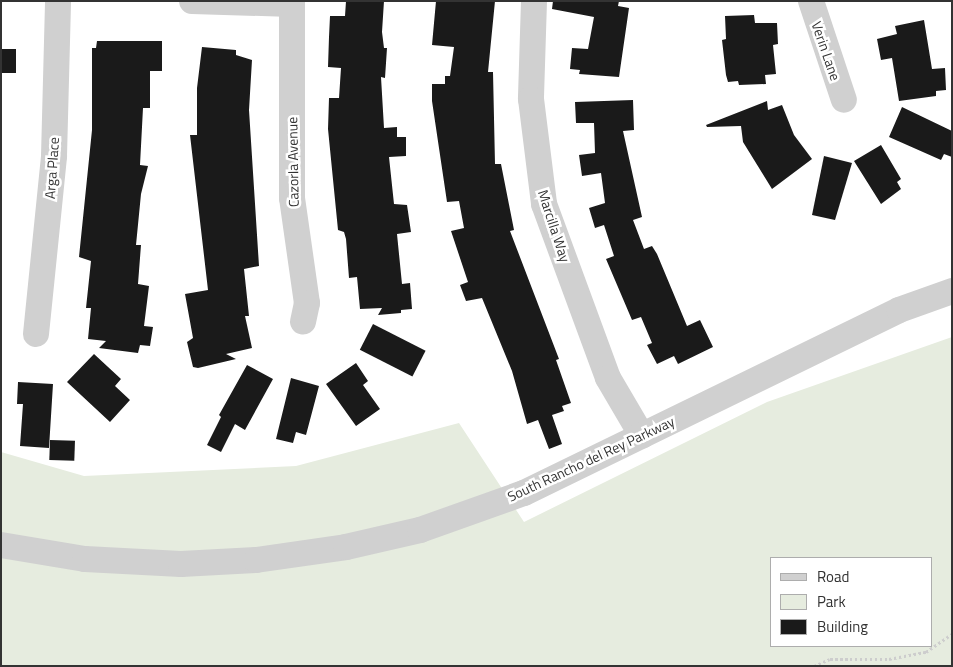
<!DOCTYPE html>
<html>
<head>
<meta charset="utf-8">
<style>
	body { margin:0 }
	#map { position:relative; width:953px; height:667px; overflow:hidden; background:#fff; font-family:"Titillium Web",sans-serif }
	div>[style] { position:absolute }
	.green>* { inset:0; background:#e6ecdf }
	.building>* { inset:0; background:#1a1a1a; transform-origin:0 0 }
	.path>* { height:3px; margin-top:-1.5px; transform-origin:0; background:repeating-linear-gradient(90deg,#cdcdcd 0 2.5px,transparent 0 5px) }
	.minor>* { height:26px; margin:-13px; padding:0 13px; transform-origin:13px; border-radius:13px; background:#d0d0d0 }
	span { translate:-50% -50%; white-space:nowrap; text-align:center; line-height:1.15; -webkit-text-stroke:5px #fff; paint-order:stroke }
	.street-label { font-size:14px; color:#333 }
	.frame { position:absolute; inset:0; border:2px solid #333; pointer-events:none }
	.legend { position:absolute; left:770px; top:557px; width:162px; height:90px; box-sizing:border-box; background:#fff; border:1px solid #adadad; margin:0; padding:6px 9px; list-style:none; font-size:15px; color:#333 }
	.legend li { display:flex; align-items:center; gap:10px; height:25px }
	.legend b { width:25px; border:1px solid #adadad }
</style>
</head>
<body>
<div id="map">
	<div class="green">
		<div style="clip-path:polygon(evenodd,952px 337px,952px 666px,1px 666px,1px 452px,84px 476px,296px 466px,459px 423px,524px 522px,767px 402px,952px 337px,772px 558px,932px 558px,932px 646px,772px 646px,772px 558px)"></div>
	</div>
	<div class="building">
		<div style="clip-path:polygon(346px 1px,384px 1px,382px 32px,384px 48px,387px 48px,385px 78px,381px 77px,384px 128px,397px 127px,397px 137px,406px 137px,406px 156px,389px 157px,394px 204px,407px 205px,411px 232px,397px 234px,402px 284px,410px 283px,412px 309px,401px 310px,401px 313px,378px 315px,382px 308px,360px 309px,357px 277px,349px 278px,346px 239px,344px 232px,338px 230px,328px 129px,329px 98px,339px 98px,341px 68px,328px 67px,329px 37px,330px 16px,345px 16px)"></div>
		<div style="clip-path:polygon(436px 1px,495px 1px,488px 72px,493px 72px,495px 164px,501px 164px,514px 230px,510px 231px,559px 359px,556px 360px,571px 403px,562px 406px,564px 411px,552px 415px,562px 444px,549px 449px,538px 420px,527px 424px,512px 371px,482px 298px,466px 301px,460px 285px,468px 282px,451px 231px,464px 228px,459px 201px,447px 202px,432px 101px,432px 84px,445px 84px,445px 76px,450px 76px,454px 47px,432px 45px)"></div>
		<div style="clip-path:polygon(553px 1px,619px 1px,618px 6px,629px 8px,619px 77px,579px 74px,580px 70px,570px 69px,572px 48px,588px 49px,594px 17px,552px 9px)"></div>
		<div style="clip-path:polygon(754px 15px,755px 23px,777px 23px,778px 44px,773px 45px,776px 74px,765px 75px,766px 84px,739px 85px,738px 81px,728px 82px,726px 75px,722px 40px,726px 39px,725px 16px)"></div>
		<div style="clip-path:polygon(924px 20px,932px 69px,945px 68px,946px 90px,936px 91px,936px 96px,899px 101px,892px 58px,881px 60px,877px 39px,897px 34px,895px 26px)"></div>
		<div style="clip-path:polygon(97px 41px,162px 41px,162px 71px,150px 71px,150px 108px,143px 108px,140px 165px,148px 166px,141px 194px,136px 245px,141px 245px,138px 284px,149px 286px,144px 326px,153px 327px,150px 346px,140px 345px,138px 353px,99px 348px,106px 341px,88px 339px,91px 308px,86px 308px,91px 261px,79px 257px,92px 130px,92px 48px,96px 48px)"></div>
		<div style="clip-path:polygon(202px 47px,236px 50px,236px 55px,252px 60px,249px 110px,259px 266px,244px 269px,249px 316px,245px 316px,252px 348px,226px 354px,236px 359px,198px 368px,193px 367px,187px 342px,193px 338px,185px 294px,208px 290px,190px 135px,197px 135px,197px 88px)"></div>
		<div style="left:1px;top:49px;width:15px;height:24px"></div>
		<div style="clip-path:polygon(633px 100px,634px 130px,623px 131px,642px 217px,633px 220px,644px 249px,652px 246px,657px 254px,687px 326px,700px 320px,713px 347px,678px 364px,674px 356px,657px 364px,647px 345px,652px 343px,641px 317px,632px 320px,606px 259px,614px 256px,604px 225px,595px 228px,589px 208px,605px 203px,601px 173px,582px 176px,579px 155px,595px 153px,594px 123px,576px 123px,575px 102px)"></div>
		<div style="clip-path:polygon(767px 101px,768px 110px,782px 105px,794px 135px,812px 159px,772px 189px,743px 142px,741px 126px,707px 127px,706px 125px)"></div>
		<div style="clip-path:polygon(902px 107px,952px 131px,952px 157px,944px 154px,941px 160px,889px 137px)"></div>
		<div style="clip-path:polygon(881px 145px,901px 179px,897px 182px,901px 189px,881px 204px,854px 161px)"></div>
		<div style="clip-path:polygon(824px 156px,852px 163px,835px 220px,812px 215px)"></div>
		<div style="left:373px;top:324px;width:59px;height:29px;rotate:27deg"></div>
		<div style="clip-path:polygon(94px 354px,121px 379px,115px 386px,130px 400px,110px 422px,67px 382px)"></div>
		<div style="clip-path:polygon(356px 363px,368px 381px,363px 385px,380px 409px,356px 426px,326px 384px)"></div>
		<div style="clip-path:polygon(247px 365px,273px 379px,245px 430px,235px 424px,221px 452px,207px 445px,221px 417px,219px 415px)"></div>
		<div style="clip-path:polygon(291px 378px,319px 386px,306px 435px,296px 432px,293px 443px,276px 439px)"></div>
		<div style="clip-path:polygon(18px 382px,53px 384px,49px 448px,20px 446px,23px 404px,17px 404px)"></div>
		<div style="left:50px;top:440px;width:25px;height:20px;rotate:2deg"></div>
	</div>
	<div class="path">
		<div style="left:814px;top:666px;width:17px;rotate:-24deg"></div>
		<div style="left:830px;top:659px;width:59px"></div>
		<div style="left:889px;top:659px;width:38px;rotate:-11deg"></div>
		<div style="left:926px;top:652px;width:32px;rotate:-35deg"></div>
	</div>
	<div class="minor">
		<div style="left:192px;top:1px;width:100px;rotate:1.7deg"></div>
		<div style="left:292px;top:1px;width:197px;rotate:90deg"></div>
		<div style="left:292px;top:198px;width:106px;rotate:81.9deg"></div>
		<div style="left:307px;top:303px;width:19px;rotate:102deg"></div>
		<div style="left:534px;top:1px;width:98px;rotate:91.8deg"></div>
		<div style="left:531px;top:99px;width:106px;rotate:82.9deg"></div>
		<div style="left:544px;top:204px;width:185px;rotate:69.8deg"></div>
		<div style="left:608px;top:378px;width:67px;rotate:59.6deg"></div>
		<div style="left:811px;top:1px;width:104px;rotate:71.6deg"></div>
		<div style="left:36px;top:334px;width:179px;rotate:-84.2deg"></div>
		<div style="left:54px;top:156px;width:155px;rotate:-88.5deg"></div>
		<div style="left:1px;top:545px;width:85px;rotate:9.5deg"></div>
		<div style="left:85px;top:559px;width:96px;rotate:3deg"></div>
		<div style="left:181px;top:564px;width:75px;rotate:-3.1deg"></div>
		<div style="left:256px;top:560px;width:91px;rotate:-8.2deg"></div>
		<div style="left:346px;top:547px;width:76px;rotate:-12.9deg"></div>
		<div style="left:420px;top:530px;width:110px;rotate:-19.6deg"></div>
		<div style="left:524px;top:493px;width:417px;rotate:-26deg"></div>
		<div style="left:899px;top:310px;width:56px;rotate:-19.7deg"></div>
	</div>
	<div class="street-label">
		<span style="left:826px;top:51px;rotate:71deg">Verin Lane</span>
		<span style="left:293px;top:162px;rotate:-91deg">Cazorla Avenue</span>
		<span style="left:52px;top:168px;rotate:-86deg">Arga Place</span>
		<span style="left:554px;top:226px;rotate:72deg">Marcilla Way</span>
		<span style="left:591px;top:459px;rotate:-25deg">South Rancho del Rey Parkway</span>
	</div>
	<div class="frame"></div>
	<ul class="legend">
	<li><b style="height:6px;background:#d0d0d0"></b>Road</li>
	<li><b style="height:14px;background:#e6ecdf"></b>Park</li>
	<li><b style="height:14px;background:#1a1a1a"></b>Building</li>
	</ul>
</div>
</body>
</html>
